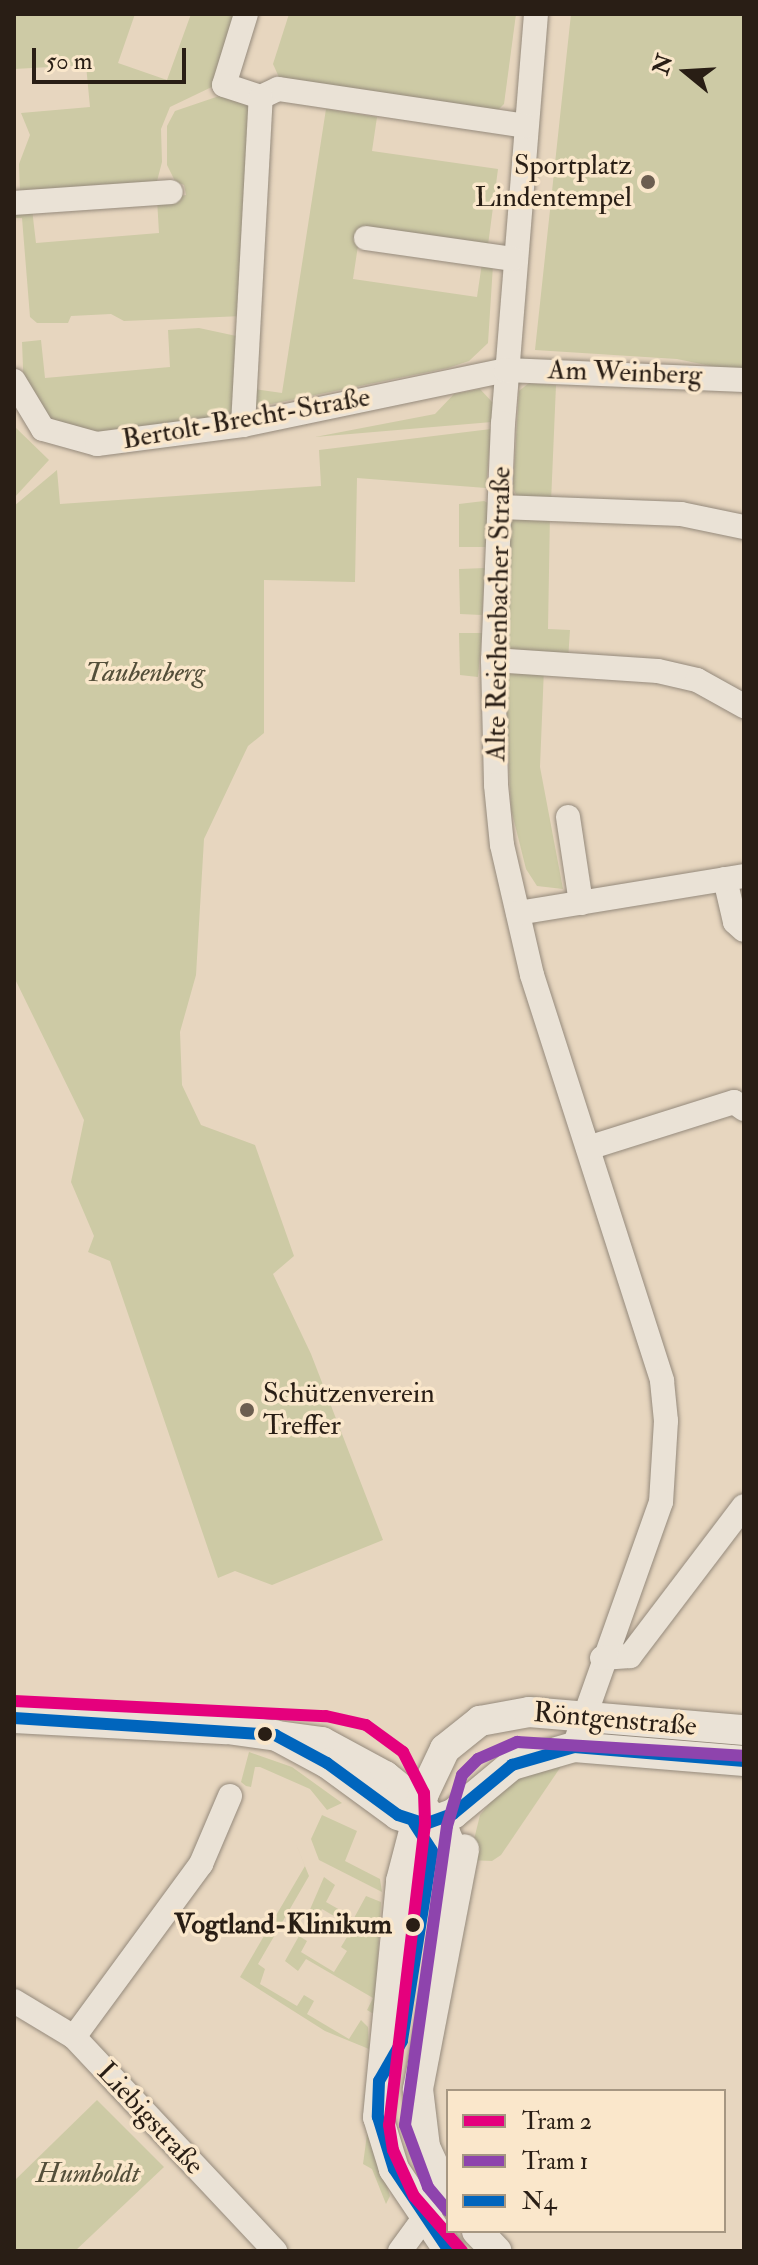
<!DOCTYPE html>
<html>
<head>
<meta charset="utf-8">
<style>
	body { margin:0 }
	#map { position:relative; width:758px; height:2265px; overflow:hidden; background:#e7d6bf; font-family:"IM FELL Double Pica",serif }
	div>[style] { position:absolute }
	.green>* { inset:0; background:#cdcaa5 }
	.roads { filter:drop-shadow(0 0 2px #958a7c) drop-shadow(0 0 2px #958a7c) }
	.minor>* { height:24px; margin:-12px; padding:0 12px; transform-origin:12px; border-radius:12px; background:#eae2d6 }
	.tertiary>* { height:30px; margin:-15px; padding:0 15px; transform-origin:15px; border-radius:15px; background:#eae2d6 }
	.bus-1>* { height:12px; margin:-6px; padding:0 6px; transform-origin:6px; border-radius:6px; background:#0065bd }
	.tram-1>* { height:12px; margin:-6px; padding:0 6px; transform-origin:6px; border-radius:6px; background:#e5007d }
	.tram-2>* { height:12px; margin:-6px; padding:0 6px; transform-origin:6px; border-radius:6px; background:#8e44ad }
	.dots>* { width:22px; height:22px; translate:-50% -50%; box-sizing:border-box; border:4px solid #fae7cb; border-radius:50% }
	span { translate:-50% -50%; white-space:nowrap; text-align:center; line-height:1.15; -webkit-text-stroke:7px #fae7cb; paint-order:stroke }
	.poi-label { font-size:28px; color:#291e15 }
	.right { translate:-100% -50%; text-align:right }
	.left { translate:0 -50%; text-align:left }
	.street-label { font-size:28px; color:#291e15 }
	.park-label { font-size:28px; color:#544f3a; font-style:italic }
	.stop-label { font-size:28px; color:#291e15; font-weight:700 }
	.frame { position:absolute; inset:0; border:16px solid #291e15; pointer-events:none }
	.legend { position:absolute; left:446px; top:2089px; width:280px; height:144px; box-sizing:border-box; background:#fae7cb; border:2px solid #a69782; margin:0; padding:10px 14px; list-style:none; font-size:24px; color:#291e15 }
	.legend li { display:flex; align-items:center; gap:16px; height:40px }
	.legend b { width:40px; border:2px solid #a69782 }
	.north { position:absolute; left:646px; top:32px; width:80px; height:80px; -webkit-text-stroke:6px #fae7cb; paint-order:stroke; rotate:288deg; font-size:22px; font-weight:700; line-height:32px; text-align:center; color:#291e15 }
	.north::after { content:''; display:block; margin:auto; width:28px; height:36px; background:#291e15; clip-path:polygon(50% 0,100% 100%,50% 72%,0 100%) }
	.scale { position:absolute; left:32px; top:48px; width:154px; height:36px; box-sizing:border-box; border:4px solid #291e15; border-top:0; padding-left:10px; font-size:24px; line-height:28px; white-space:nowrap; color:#291e15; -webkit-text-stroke:6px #fae7cb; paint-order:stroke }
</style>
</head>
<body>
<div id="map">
	<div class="green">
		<div style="clip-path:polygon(14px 14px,135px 14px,118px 63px,167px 80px,191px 14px,241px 14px,218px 84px,170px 107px,161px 129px,162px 162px,156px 185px,114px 192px,105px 184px,20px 192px,19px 164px,30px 135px,21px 113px,90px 107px,86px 65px,14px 69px)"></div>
		<div style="clip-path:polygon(289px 14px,516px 14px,504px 104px,494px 114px,282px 84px,273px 64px)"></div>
		<div style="clip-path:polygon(571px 14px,744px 14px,744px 373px,677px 359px,535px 350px)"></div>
		<div style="clip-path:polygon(228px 93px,241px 95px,253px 110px,243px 316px,124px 321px,111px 314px,71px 316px,68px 323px,37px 323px,30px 317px,22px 218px,14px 218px,14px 211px,32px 209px,36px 243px,159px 233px,157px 199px,186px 195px,184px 185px,175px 181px,167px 165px,167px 126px,175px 111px)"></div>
		<div style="clip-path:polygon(326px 109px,377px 117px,372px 151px,498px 169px,487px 253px,360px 232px,353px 279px,477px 297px,482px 263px,493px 265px,488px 343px,469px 361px,448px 368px,251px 408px,247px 388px,282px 393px)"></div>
		<div style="clip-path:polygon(199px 328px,241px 337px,234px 416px,98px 436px,48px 422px,24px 393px,22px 342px,41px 340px,45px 378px,170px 367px,168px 330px)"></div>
		<div style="clip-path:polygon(529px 383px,556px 385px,551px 502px,518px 499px,513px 488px,519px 391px)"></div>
		<div style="clip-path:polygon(480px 389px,493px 403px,492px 422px,315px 437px,435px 414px,454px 394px)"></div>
		<div style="clip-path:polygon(14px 426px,49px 460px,14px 498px)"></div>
		<div style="clip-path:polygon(491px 429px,486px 488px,357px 478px,355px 582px,264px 580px,264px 733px,248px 746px,204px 839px,196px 975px,180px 1032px,182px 1085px,201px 1125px,255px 1145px,294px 1256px,273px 1274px,311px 1354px,383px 1540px,272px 1585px,235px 1571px,218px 1578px,110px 1261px,88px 1252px,94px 1236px,71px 1182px,84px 1120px,14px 977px,14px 506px,57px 470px,60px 504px,321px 486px,319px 450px)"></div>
		<div style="clip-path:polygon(484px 501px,488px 503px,486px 547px,459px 547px,459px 504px)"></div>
		<div style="clip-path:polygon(550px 513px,548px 629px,570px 630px,568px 660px,511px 653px,506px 647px,509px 525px,516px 515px)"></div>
		<div style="clip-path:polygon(485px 568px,482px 615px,460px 614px,459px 569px)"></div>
		<div style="clip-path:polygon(459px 633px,482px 633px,478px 677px,460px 675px)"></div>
		<div style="clip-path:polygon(510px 668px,544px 668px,540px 767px,563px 889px,537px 886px,526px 869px,511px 809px,505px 676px)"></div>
		<div style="clip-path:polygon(249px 1752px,292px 1767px,342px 1803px,327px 1810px,310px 1789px,260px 1767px,255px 1767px,251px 1787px,246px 1786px,241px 1782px)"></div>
		<div style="clip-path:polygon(566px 1759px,501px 1855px,492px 1861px,469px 1860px,480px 1815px,508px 1781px)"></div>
		<div style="clip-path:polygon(322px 1815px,357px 1831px,345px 1861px,380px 1879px,382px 1892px,319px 1860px,311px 1839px)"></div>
		<div style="clip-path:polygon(289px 1827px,309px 1876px,258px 1964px,265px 1969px,260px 1984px,297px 2006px,304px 1995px,314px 2001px,307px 2014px,349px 2039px,361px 2020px,368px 2027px,369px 2049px,325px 2031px,240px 1977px,305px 1866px)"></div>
		<div style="clip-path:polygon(324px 1877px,335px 1885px,326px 1902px,354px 1918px,366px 1896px,381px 1902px,375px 2012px,372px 2013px,367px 2010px,373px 1998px,306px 1959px,298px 1971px,285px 1961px,299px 1936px,307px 1941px,301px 1952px,334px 1972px,347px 1951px,341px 1947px,353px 1927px,322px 1909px,315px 1922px,308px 1914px)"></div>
		<div style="clip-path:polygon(97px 2100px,164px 2167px,75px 2251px,14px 2251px,14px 2181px)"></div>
		<div style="clip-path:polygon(368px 2127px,390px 2196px,386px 2204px,372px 2169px,363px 2164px)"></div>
	</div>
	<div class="roads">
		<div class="minor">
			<div style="left:246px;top:14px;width:74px;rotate:107.2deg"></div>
			<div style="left:224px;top:85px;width:39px;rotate:18deg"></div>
			<div style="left:536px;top:14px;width:410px;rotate:94.6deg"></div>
			<div style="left:503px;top:423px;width:237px;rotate:92.4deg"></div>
			<div style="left:493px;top:660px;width:125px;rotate:88.6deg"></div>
			<div style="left:496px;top:785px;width:60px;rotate:84.3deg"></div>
			<div style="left:502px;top:845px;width:133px;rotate:77deg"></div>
			<div style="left:532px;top:975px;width:426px;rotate:72.2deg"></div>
			<div style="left:662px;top:1381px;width:40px;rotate:84.3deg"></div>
			<div style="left:666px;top:1421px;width:81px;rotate:93.5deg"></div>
			<div style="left:661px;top:1502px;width:260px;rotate:109.6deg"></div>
			<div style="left:261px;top:97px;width:19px;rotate:-25deg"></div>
			<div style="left:278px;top:89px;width:250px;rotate:8.5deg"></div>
			<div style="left:14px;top:203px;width:157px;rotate:-4deg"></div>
			<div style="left:366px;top:238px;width:148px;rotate:8.1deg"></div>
			<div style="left:14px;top:381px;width:56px;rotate:58.9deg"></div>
			<div style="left:43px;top:429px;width:56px;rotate:15.5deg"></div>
			<div style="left:97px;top:444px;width:147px;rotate:-7.4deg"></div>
			<div style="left:243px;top:425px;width:269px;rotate:-11.8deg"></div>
			<div style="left:506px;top:370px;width:238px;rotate:2.4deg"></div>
			<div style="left:243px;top:425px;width:328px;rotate:-86.9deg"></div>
			<div style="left:500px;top:507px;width:181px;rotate:2.2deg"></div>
			<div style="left:681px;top:514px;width:64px;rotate:11.7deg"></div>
			<div style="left:493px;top:660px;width:165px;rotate:3.8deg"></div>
			<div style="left:658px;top:671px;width:40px;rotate:13deg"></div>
			<div style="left:697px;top:680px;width:54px;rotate:29deg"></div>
			<div style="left:568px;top:817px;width:87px;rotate:81.4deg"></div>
			<div style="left:725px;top:879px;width:44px;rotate:76.9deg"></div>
			<div style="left:735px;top:922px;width:12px;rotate:42deg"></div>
			<div style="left:518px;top:913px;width:229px;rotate:-9.3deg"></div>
			<div style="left:588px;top:1148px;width:153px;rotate:-17.5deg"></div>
			<div style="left:734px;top:1102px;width:12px;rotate:35deg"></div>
			<div style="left:602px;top:1658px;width:28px;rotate:-4deg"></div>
			<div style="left:630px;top:1656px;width:188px;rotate:-52.8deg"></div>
			<div style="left:14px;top:2001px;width:70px;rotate:31deg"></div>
			<div style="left:74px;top:2037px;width:294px;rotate:46.8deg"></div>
			<div style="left:74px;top:2037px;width:215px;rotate:-53.7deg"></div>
			<div style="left:201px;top:1864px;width:74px;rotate:-66.9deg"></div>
			<div style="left:400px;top:2251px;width:59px;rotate:-53.9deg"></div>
		</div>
		<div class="tertiary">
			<div style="left:14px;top:1718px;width:213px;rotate:3deg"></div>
			<div style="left:227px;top:1729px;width:96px;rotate:7.8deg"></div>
			<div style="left:322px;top:1742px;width:72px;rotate:28.4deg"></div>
			<div style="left:385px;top:1776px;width:45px;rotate:38.7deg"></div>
			<div style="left:420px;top:1804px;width:38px;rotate:49deg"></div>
			<div style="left:445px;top:1833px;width:36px;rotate:66deg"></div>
			<div style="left:275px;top:1735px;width:59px;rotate:28.3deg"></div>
			<div style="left:327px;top:1763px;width:88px;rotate:36.2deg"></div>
			<div style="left:398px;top:1815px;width:28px;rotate:18deg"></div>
			<div style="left:425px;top:1824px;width:30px;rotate:-20deg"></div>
			<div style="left:453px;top:1814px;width:77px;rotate:-39.7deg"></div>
			<div style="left:512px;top:1765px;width:65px;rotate:-16.2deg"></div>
			<div style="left:574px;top:1747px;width:171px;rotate:4.7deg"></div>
			<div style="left:448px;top:2197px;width:55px;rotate:-114.7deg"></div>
			<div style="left:425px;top:2147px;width:58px;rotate:-96.9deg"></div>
			<div style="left:418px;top:2089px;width:244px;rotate:-79.1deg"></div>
			<div style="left:477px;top:2231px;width:28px;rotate:46deg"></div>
			<div style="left:449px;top:2251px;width:99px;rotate:-123.9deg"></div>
			<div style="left:394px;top:2169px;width:54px;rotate:-107.1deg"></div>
			<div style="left:378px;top:2117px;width:237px;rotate:-84.4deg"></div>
			<div style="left:401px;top:1881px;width:91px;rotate:-75.4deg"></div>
			<div style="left:424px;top:1793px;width:49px;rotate:-64.5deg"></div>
			<div style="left:445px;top:1749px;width:45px;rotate:-38.7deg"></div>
			<div style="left:480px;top:1721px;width:50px;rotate:-10.4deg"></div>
			<div style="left:529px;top:1712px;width:216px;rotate:4.8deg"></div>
		</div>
	</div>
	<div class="bus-1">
		<div style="left:14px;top:1718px;width:262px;rotate:3.7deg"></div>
		<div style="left:275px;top:1735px;width:59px;rotate:28.3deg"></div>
		<div style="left:327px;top:1763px;width:88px;rotate:36.2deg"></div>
		<div style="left:398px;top:1815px;width:28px;rotate:18deg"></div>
		<div style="left:425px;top:1824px;width:30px;rotate:-20deg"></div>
		<div style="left:453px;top:1814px;width:77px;rotate:-39.7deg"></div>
		<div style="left:512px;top:1765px;width:65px;rotate:-16.2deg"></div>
		<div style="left:574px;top:1747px;width:171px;rotate:4.7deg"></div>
		<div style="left:414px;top:1823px;width:33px;rotate:57deg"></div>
		<div style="left:432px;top:1851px;width:192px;rotate:99deg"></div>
		<div style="left:402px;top:2041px;width:46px;rotate:119.9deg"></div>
		<div style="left:379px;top:2081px;width:36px;rotate:92deg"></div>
		<div style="left:378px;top:2117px;width:54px;rotate:72.9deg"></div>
		<div style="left:394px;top:2169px;width:99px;rotate:56.1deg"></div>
	</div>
	<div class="tram-1">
		<div style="left:14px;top:1701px;width:312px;rotate:2.8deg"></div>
		<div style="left:326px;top:1716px;width:41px;rotate:12.7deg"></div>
		<div style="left:366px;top:1725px;width:46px;rotate:36.1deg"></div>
		<div style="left:403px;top:1752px;width:46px;rotate:62.9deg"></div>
		<div style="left:424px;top:1793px;width:31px;rotate:88deg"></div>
		<div style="left:425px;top:1824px;width:303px;rotate:96.8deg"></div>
		<div style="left:389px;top:2125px;width:25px;rotate:81deg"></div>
		<div style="left:393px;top:2150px;width:51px;rotate:65.5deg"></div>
		<div style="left:414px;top:2196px;width:73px;rotate:48.9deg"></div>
	</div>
	<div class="tram-2">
		<div style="left:448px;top:2211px;width:31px;rotate:-130deg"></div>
		<div style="left:428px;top:2187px;width:66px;rotate:-110.4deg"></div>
		<div style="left:405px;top:2125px;width:302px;rotate:-82deg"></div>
		<div style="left:447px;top:1826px;width:53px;rotate:-73.6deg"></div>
		<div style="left:462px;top:1775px;width:23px;rotate:-45deg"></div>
		<div style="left:478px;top:1759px;width:43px;rotate:-23.6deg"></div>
		<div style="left:517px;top:1742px;width:226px;rotate:3.5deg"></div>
	</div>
	<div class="dots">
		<div style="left:648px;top:182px;background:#6c5e50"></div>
		<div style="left:247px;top:1410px;background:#6c5e50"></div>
		<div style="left:265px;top:1734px;background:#291e15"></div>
		<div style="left:413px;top:1925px;background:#291e15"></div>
	</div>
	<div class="poi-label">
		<span class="right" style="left:632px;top:182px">Sportplatz<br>Lindentempel</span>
		<span class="left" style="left:263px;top:1410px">Schützenverein<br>Treffer</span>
	</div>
	<div class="street-label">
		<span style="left:625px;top:373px;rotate:2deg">Am Weinberg</span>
		<span style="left:246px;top:419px;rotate:-10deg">Bertolt-Brecht-Straße</span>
		<span style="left:499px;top:614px;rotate:-89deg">Alte Reichenbacher Straße</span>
		<span style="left:615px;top:1720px;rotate:5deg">Röntgenstraße</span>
		<span style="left:150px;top:2119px;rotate:47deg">Liebigstraße</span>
	</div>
	<div class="park-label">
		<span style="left:145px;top:673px">Taubenberg</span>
		<span style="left:88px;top:2174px">Humboldt</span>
	</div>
	<div class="stop-label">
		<span class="right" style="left:392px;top:1925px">Vogtland-Klinikum</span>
	</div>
	<div class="frame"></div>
	<ul class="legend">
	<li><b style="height:10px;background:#e5007d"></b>Tram 2</li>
	<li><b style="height:10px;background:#8e44ad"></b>Tram 1</li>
	<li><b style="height:10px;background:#0065bd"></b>N4</li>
	</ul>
	<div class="north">N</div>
	<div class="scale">50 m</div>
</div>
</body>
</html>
